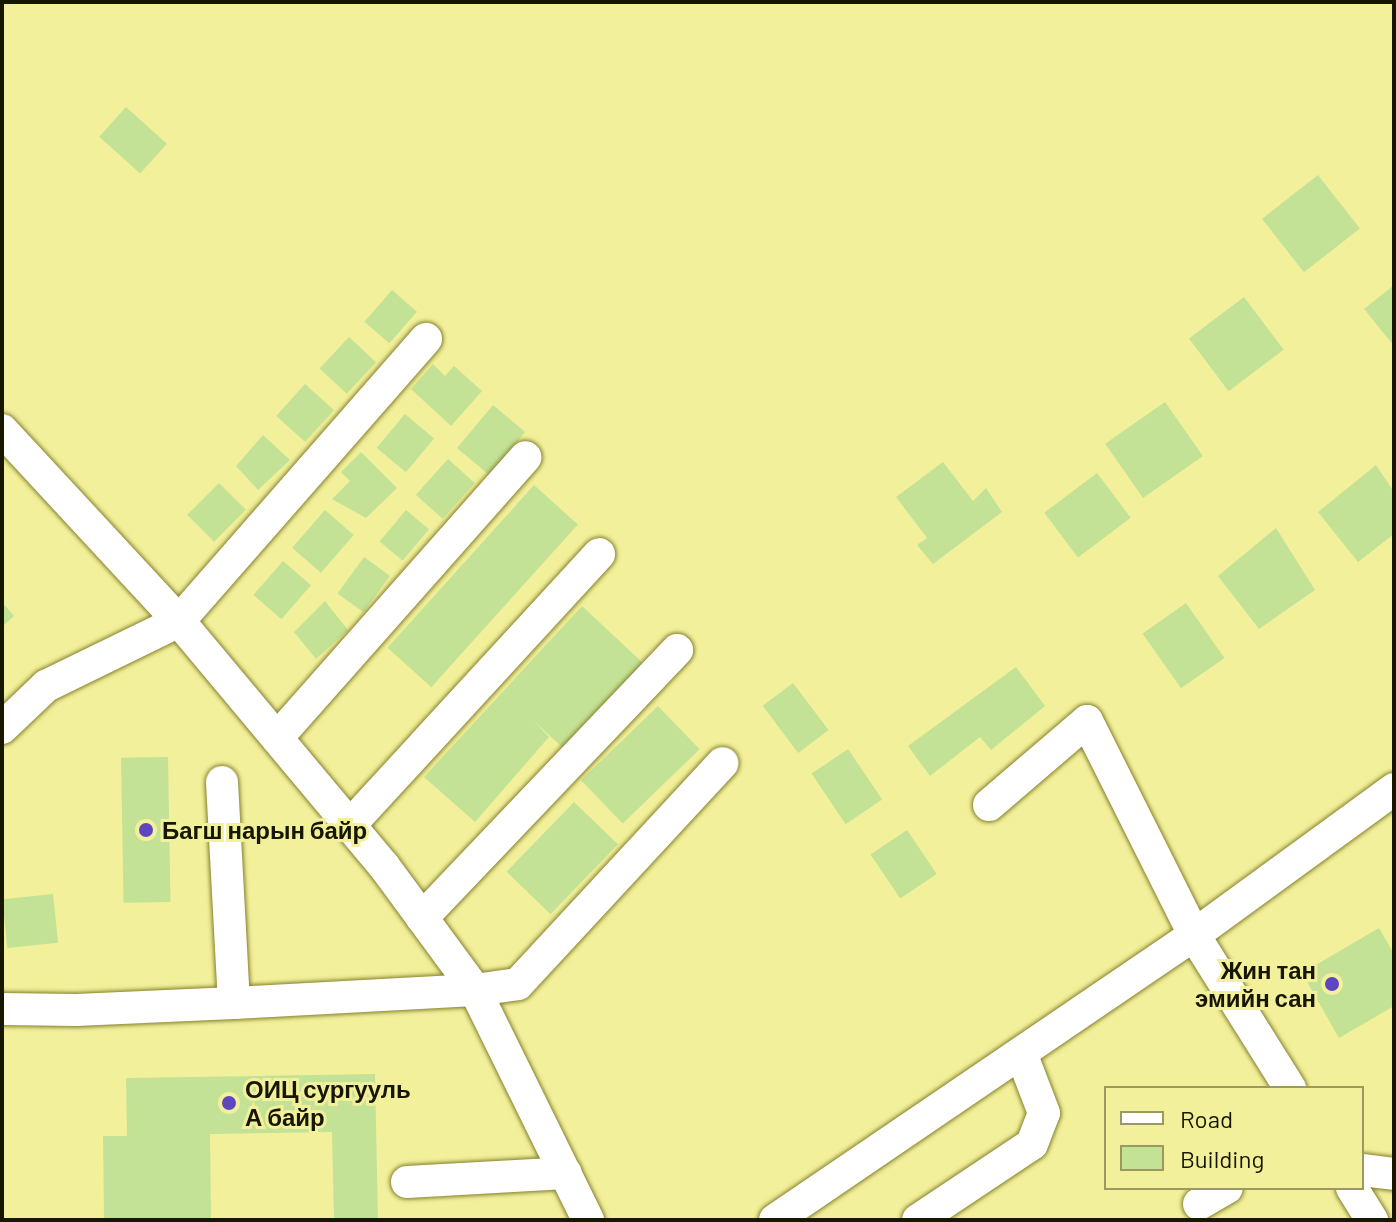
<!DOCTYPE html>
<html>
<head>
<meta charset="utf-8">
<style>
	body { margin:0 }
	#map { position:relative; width:1396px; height:1222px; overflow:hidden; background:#f3f09b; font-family:Barlow,sans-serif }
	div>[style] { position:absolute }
	.building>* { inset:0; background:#c3e295; transform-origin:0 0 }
	.roads { filter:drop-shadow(0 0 2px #85812c) drop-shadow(0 0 2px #85812c) }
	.minor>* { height:32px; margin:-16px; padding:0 16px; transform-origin:16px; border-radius:16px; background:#fff }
	.dots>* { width:22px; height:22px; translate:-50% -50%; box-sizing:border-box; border:4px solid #f3f09b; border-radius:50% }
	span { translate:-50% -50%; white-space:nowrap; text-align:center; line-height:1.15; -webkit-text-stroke:6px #f3f09b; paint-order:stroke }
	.poi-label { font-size:24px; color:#171600; font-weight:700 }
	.left { translate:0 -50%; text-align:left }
	.right { translate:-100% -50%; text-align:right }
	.frame { position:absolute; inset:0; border:4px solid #171600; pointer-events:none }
	.legend { position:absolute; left:1104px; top:1086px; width:260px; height:104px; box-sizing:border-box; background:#f3f09b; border:2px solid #9b995d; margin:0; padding:10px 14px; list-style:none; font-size:24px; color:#171600 }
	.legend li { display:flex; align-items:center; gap:16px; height:40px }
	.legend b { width:40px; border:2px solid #9b995d }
</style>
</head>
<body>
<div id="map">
	<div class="building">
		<div style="left:126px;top:107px;width:55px;height:40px;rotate:42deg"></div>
		<div style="left:1318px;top:175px;width:68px;height:71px;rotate:52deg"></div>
		<div style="clip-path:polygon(1394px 285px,1394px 346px,1364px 309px)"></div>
		<div style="left:392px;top:290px;width:33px;height:42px;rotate:41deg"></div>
		<div style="left:1244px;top:297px;width:66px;height:69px;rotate:53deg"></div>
		<div style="left:349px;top:337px;width:37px;height:43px;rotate:43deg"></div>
		<div style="clip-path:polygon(433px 364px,445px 376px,454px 366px,482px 391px,451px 426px,411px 389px)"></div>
		<div style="left:305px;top:384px;width:39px;height:43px;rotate:42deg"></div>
		<div style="left:1165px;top:402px;width:66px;height:73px;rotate:55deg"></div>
		<div style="left:493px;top:405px;width:42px;height:56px;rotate:40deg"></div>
		<div style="left:405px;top:414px;width:38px;height:44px;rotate:40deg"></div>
		<div style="clip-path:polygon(263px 435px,290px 460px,258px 490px,236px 466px)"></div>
		<div style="clip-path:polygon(361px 452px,397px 488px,366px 518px,332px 499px,350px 481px,341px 472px)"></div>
		<div style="left:448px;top:459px;width:36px;height:48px;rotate:42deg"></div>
		<div style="clip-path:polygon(943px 462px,973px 501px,986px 488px,1002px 512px,933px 564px,917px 545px,927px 538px,896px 497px)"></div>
		<div style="clip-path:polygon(1376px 465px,1394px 492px,1394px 534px,1358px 562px,1318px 512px)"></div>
		<div style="left:1097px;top:473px;width:56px;height:66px;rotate:53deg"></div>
		<div style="left:219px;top:483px;width:38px;height:45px;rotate:45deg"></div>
		<div style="left:534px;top:485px;width:59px;height:219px;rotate:42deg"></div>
		<div style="left:325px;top:510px;width:38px;height:50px;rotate:41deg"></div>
		<div style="left:406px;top:510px;width:30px;height:41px;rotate:40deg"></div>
		<div style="clip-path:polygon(1276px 528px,1315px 590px,1259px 629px,1218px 576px)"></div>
		<div style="left:364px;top:557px;width:32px;height:45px;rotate:36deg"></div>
		<div style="left:283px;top:561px;width:37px;height:45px;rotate:41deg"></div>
		<div style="clip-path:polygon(325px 601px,348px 630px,316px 659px,294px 632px)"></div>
		<div style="clip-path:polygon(2px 602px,14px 616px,2px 627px)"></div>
		<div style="left:1186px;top:603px;width:67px;height:53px;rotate:55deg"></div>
		<div style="clip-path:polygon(582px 606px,643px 663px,564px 749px,534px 721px,549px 737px,475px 822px,424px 777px)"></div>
		<div style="clip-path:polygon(1016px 667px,1045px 706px,991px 750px,980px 737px,930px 776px,908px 746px)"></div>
		<div style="left:793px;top:683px;width:59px;height:38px;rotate:53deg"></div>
		<div style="left:658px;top:706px;width:60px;height:107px;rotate:46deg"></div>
		<div style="left:848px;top:749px;width:61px;height:44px;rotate:56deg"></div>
		<div style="left:168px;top:757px;width:145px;height:47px;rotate:89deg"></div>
		<div style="left:574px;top:802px;width:61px;height:97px;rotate:44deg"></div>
		<div style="left:907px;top:830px;width:53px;height:44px;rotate:56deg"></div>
		<div style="left:53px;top:894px;width:49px;height:51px;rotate:84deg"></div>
		<div style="clip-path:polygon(1379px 928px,1394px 954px,1394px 1006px,1339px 1038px,1302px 973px)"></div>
		<div style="clip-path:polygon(375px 1074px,378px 1220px,334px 1220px,332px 1132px,210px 1134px,211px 1220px,104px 1220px,103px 1136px,127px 1136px,126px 1078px)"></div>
	</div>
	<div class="roads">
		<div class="minor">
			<div style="left:2px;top:430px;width:260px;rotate:47.2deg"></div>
			<div style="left:179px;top:621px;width:319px;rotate:50.1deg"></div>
			<div style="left:384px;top:866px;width:154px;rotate:53.7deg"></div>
			<div style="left:475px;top:990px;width:256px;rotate:63.8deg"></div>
			<div style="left:2px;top:728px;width:61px;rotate:-43.7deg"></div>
			<div style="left:46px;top:686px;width:148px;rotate:-26deg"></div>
			<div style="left:179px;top:621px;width:375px;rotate:-48.8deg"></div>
			<div style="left:277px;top:738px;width:375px;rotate:-48.5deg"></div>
			<div style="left:222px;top:782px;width:221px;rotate:86.9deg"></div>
			<div style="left:989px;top:805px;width:129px;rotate:-40.6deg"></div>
			<div style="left:1087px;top:721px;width:239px;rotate:63.4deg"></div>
			<div style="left:1194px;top:935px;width:181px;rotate:57.9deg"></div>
			<div style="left:350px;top:825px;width:368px;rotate:-47.4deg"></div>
			<div style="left:422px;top:918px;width:370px;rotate:-46.4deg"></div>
			<div style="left:2px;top:1009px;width:74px;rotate:0.8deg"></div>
			<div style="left:76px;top:1010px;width:158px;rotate:-2.5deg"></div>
			<div style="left:234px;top:1003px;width:241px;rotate:-3.1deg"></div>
			<div style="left:475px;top:990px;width:43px;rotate:-7.9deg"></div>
			<div style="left:518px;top:984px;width:301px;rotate:-47.2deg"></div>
			<div style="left:1362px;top:1170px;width:32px;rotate:7deg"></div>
			<div style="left:407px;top:1182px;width:159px;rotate:-3.2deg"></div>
			<div style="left:1352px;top:1188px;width:38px;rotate:58deg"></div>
			<div style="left:1199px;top:1204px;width:32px;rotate:-30deg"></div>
			<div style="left:775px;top:1220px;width:507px;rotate:-34.22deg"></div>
			<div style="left:1194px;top:935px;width:248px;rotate:-36.1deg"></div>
			<div style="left:918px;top:1220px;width:137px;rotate:-33.7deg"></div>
			<div style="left:1032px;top:1144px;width:33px;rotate:-69deg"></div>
			<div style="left:1044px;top:1113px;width:64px;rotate:-111deg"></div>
		</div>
	</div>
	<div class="dots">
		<div style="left:146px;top:830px;background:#5d46be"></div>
		<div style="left:1332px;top:984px;background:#5d46be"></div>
		<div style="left:229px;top:1103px;background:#5d46be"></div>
	</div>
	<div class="poi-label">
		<span class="left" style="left:162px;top:830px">Багш нарын байр</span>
		<span class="right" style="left:1316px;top:984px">Жин тан<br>эмийн сан</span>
		<span class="left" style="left:245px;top:1103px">ОИЦ сургууль<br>А байр</span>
	</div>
	<div class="frame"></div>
	<ul class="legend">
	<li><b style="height:10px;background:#fff"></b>Road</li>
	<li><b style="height:22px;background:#c3e295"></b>Building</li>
	</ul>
</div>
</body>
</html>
